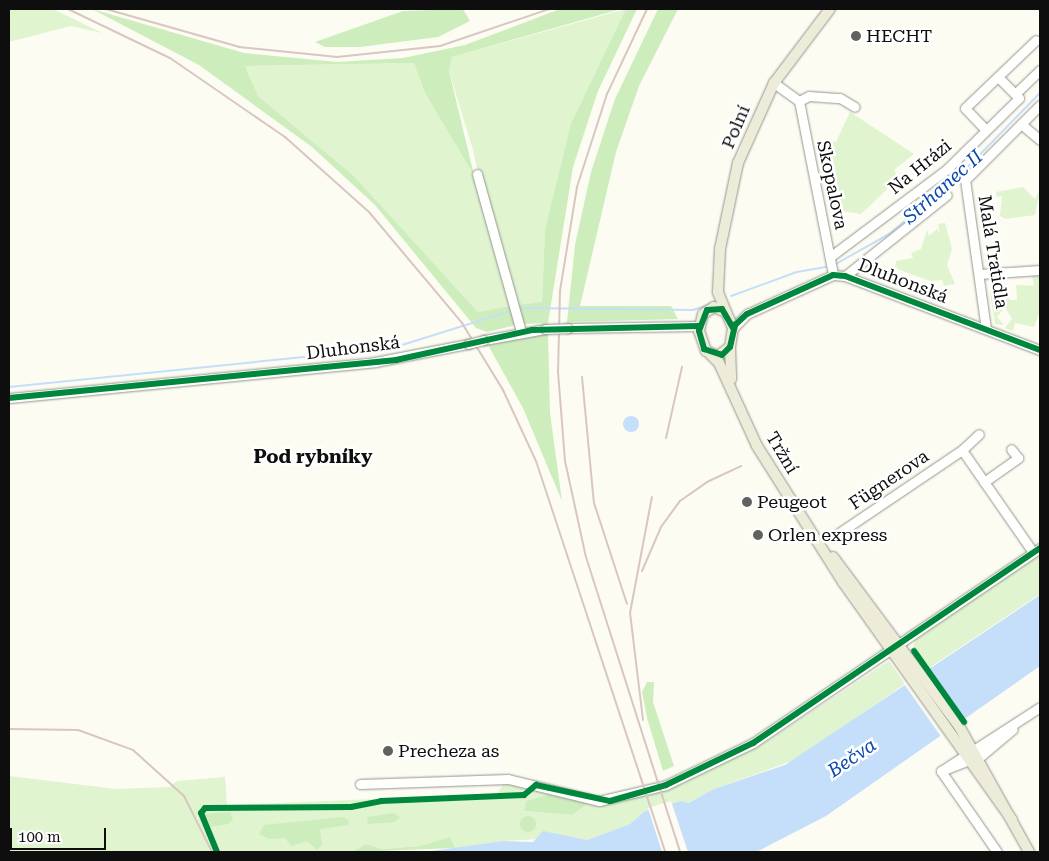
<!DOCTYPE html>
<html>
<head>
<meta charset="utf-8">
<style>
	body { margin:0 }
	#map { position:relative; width:1049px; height:861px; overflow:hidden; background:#fcfcf2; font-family:"Roboto Serif",serif }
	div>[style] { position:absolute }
	.green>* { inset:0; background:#dff4cf }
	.forest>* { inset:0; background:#cdedbd }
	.round { border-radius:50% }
	.water>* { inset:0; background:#c5defa }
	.pier>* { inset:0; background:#fcfcf2; transform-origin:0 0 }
	.stream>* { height:2px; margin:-1px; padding:0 1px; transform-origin:1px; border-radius:1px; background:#c5defa }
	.roads { filter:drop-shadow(0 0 1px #959591) drop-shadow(0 0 1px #959591) }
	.minor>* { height:9px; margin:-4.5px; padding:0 4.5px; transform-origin:4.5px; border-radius:4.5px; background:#fffffd }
	.major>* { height:10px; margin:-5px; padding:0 5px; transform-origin:5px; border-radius:5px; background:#edecd8 }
	.rail>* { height:2px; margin:-1px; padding:0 1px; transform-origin:1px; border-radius:1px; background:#d9c6c2 }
	.bridges { filter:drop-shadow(0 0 1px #959591) drop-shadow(0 0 1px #959591) }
	.minor-bridge>* { height:9px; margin:-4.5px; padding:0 4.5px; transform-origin:4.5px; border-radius:4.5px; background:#fffffd }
	.cycleway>* { height:6px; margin:-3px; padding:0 3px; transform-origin:3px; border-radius:3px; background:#00873e }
	.dots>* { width:14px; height:14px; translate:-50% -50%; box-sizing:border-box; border:2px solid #fff; border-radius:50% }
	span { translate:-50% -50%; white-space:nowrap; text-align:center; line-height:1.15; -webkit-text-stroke:5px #fff; paint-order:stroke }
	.poi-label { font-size:18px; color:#0e0e0e }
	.left { translate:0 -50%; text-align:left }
	.street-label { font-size:18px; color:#0e0e0e }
	.water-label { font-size:19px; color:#0948ae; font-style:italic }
	.neighbourhood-label { font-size:19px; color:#0e0e0e; font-weight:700 }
	.frame { position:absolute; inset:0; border:10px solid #0e0e0e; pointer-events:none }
	.scale { position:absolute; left:10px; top:828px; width:96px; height:22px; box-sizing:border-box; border:2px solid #0e0e0e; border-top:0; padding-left:6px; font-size:15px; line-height:18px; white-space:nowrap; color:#0e0e0e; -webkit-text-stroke:4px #fff; paint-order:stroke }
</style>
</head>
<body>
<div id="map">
	<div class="green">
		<div style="clip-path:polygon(9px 9px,53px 9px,102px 33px,71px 26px,9px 42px)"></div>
		<div style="clip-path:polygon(626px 9px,545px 230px,542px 302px,478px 312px,354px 176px,258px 96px,245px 66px,414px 63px,425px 93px,475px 175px,478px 173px,473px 150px,449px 71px,452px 57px)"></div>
		<div style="clip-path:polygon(850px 112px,914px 154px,894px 170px,899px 178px,861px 214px,842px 211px,831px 145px,814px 148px,819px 139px,836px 142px)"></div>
		<div style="clip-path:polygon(1023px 187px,1035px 199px,1040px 190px,1035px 215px,1006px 219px,1000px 216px,1002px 196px,997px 197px,996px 192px)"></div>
		<div style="clip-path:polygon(945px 223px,952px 249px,947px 265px,955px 284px,944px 286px,942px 280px,930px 281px,895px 268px,896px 261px,913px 258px,911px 253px,921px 249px,927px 230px,929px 236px,937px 229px,940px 233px,938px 224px)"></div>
		<div style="clip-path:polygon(1032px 275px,1040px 275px,1040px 311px,1034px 327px,1015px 323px,1013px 331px,1005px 328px,1012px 319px,1005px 307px,997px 317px,1004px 325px,995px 324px,990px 293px,1009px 290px,1010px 300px,1017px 300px,1016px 285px,1034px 286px)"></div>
		<div style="clip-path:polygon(1040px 554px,1040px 594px,929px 668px,916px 650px,912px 652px,916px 637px)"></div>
		<div style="clip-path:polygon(889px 661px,905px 684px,797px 759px,714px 789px,689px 803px,680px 801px,645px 811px,630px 824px,587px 840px,573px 837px,503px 841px,455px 848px,450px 837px,420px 846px,383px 849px,366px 844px,352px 852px,9px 852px,9px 776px,116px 789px,169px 787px,177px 781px,225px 777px,227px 805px,497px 794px,504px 783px,550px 794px,526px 801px,524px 811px,572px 815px,589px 803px,639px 797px,711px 769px,764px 743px)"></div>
	</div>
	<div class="forest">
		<div style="clip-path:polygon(92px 9px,244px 53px,337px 62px,403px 58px,465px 45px,560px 9px,621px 9px,452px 57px,449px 71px,474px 175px,425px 93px,414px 63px,245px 66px,258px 96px,354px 176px,478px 312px,511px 306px,516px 325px,487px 332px,476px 328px,375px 205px,312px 147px,199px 65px)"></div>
		<div style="clip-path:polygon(463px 9px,470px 21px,438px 37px,360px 47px,325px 47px,315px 42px,403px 11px)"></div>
		<div style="clip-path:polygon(626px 9px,637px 9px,598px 91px,573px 167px,548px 323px,523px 324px,517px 305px,542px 302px,545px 230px,571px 124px)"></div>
		<div style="clip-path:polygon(658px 9px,678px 9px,639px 86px,616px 152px,580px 306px,671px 306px,678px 319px,567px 322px,575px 245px,591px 172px,615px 99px)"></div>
		<div style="clip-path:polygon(548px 333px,550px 413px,562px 501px,523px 408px,488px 345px)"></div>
		<div style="clip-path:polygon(647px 682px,654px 682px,653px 702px,674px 766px,663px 771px,647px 718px,642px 692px)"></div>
		<div style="clip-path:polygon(550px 794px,589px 803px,572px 815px,524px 811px,526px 801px)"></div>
		<div style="clip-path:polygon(230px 812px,233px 819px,228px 824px,210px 827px,204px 814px)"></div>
		<div style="clip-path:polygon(394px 813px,400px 817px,395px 822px,368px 824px,367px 817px)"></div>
		<div class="round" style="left:520px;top:816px;width:16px;height:16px"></div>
		<div style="clip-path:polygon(343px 817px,349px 820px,348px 825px,320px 829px,322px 845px,317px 850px,307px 841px,291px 846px,285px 838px,269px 839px,259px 834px,264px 825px)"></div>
		<div style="clip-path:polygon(450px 837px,455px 848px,352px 852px,366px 844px,383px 849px,420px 846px)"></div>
	</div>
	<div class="water">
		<div class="round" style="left:623px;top:416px;width:16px;height:16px"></div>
		<div style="clip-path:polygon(1040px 595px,1040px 666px,826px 816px,758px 851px,424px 852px,503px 841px,533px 842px,543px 831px,587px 840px,630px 824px,645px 811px,681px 801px,689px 803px,714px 789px,785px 765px)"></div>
	</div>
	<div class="pier">
		<div style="left:927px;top:666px;width:66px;height:29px;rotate:55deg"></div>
		<div style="clip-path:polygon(671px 801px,688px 852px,662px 852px,648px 808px)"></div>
	</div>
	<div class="stream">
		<div style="left:834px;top:265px;width:63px;rotate:-29.4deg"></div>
		<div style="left:889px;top:234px;width:84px;rotate:-39.2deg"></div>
		<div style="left:954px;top:181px;width:123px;rotate:-45.7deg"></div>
		<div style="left:731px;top:296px;width:70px;rotate:-20deg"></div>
		<div style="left:797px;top:272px;width:29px;rotate:-10deg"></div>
		<div style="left:524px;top:308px;width:169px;rotate:0.7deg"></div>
		<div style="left:693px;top:310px;width:18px;rotate:-19deg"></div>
		<div style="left:9px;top:387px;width:354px;rotate:-5.8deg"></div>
		<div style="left:361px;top:351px;width:41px;rotate:-8.3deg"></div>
		<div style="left:402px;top:345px;width:110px;rotate:-17.4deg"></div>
	</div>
	<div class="roads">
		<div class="minor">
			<div style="left:774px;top:83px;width:31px;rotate:36deg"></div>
			<div style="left:799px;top:101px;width:177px;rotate:78.9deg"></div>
			<div style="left:1015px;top:94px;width:35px;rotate:-44deg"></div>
			<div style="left:799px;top:101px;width:11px;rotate:-27deg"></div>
			<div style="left:809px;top:96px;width:31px;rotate:4deg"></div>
			<div style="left:840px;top:98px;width:17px;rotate:31deg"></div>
			<div style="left:1021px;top:124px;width:25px;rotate:40deg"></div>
			<div style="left:986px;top:130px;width:30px;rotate:-134deg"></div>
			<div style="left:965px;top:108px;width:98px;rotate:-43.8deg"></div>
			<div style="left:477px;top:174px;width:164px;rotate:74.4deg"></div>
			<div style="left:830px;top:257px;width:146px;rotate:-36.9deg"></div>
			<div style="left:947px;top:169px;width:101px;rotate:-44.6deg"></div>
			<div style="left:1019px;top:98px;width:30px;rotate:-135deg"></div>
			<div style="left:979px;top:274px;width:61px;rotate:-3.8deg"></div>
			<div style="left:845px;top:276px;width:130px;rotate:-38.5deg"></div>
			<div style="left:568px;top:328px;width:131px;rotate:-0.9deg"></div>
			<div style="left:733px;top:328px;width:20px;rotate:-45deg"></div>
			<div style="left:747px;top:314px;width:94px;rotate:-24.4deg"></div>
			<div style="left:833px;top:275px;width:12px;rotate:5deg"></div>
			<div style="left:845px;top:276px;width:209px;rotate:20.8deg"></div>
			<div style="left:986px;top:329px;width:150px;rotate:-98deg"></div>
			<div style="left:965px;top:180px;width:106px;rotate:-45deg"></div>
			<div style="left:484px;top:340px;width:62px;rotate:-10.2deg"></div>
			<div style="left:9px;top:398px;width:368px;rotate:-5.6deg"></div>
			<div style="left:375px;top:362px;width:95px;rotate:-11deg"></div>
			<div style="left:962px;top:450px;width:124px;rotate:55.2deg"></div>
			<div style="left:984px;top:482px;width:42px;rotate:-35.2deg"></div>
			<div style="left:1018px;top:458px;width:11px;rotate:-128deg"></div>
			<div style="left:833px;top:537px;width:156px;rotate:-34deg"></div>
			<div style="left:962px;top:450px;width:23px;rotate:-43deg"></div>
			<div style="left:941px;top:771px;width:118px;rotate:-32.9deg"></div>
			<div style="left:941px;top:771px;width:44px;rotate:-21.3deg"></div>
			<div style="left:982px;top:755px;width:40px;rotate:-40deg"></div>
			<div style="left:941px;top:771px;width:98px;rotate:55.3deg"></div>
			<div style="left:360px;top:784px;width:148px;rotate:-1.9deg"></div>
			<div style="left:508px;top:779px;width:94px;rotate:13.6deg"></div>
			<div style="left:599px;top:801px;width:69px;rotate:-13.4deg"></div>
			<div style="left:666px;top:785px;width:97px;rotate:-25.8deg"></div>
			<div style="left:753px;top:743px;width:347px;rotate:-34.2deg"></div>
		</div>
		<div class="major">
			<div style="left:714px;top:307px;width:13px;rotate:23deg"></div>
			<div style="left:726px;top:312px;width:17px;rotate:66deg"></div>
			<div style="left:733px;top:328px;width:19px;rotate:99deg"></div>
			<div style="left:730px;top:347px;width:15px;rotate:143deg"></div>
			<div style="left:718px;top:356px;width:13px;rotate:-157deg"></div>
			<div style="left:706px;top:351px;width:21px;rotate:-109deg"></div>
			<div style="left:699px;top:331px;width:17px;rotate:-77deg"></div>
			<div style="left:703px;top:314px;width:13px;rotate:-32deg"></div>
			<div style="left:726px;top:312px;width:22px;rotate:-112deg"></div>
			<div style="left:718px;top:292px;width:43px;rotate:-87.3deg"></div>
			<div style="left:720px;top:249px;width:88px;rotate:-78.2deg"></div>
			<div style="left:738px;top:163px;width:88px;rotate:-65.8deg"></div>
			<div style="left:774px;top:83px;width:93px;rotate:-52.9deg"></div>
			<div style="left:730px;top:347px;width:32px;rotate:88deg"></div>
			<div style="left:710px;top:354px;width:13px;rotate:45deg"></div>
			<div style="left:719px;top:363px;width:91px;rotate:65.4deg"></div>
			<div style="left:757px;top:446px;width:161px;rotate:57.7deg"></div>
			<div style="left:843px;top:582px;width:292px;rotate:54.6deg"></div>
			<div style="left:833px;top:557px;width:211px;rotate:53.3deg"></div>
			<div style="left:959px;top:726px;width:144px;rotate:60.9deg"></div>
		</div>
	</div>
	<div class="rail">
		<div style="left:68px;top:9px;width:113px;rotate:25.7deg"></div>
		<div style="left:170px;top:58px;width:140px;rotate:34.5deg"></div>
		<div style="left:285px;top:137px;width:113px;rotate:41.8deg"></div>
		<div style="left:369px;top:212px;width:145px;rotate:50deg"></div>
		<div style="left:462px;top:323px;width:79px;rotate:58.5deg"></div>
		<div style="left:503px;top:390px;width:78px;rotate:65.1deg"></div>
		<div style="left:536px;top:461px;width:412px;rotate:71.7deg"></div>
		<div style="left:106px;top:9px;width:138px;rotate:15.9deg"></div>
		<div style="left:239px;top:47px;width:99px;rotate:5.8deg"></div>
		<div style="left:337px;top:57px;width:104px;rotate:-6.1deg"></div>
		<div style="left:440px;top:46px;width:115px;rotate:-18.7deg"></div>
		<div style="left:647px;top:9px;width:94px;rotate:115.2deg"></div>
		<div style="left:607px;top:94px;width:98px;rotate:107.9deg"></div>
		<div style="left:577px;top:187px;width:105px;rotate:99.3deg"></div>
		<div style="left:560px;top:291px;width:81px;rotate:91.4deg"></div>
		<div style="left:558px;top:372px;width:89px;rotate:85.5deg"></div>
		<div style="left:565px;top:461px;width:98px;rotate:77.7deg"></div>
		<div style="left:586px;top:557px;width:310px;rotate:72.3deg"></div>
		<div style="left:582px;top:377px;width:127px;rotate:84.6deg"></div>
		<div style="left:594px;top:503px;width:106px;rotate:71.9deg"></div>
		<div style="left:666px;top:438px;width:73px;rotate:-77.3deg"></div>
		<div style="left:642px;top:571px;width:48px;rotate:-66.6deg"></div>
		<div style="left:661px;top:527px;width:32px;rotate:-54deg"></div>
		<div style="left:680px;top:501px;width:33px;rotate:-35deg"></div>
		<div style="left:707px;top:482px;width:38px;rotate:-25deg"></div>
		<div style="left:643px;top:720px;width:108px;rotate:-96.9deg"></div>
		<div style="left:630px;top:613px;width:118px;rotate:-79.3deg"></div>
		<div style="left:9px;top:729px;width:69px;rotate:0.8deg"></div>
		<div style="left:78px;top:730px;width:59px;rotate:20deg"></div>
		<div style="left:133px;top:750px;width:69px;rotate:42deg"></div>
		<div style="left:184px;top:796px;width:63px;rotate:63.4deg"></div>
	</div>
	<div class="bridges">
		<div class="minor-bridge">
			<div style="left:545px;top:329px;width:23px;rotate:-2deg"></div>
			<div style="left:468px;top:344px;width:16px;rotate:-14deg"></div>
		</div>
	</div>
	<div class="cycleway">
		<div style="left:733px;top:328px;width:22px;rotate:-120deg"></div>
		<div style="left:722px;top:309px;width:15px;rotate:176deg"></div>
		<div style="left:707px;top:310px;width:22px;rotate:111deg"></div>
		<div style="left:699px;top:331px;width:19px;rotate:74deg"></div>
		<div style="left:704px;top:349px;width:19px;rotate:18deg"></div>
		<div style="left:722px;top:355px;width:11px;rotate:-45deg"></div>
		<div style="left:730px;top:347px;width:23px;rotate:-77deg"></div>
		<div style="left:735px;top:325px;width:16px;rotate:-43deg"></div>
		<div style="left:747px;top:314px;width:94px;rotate:-24.4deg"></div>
		<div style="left:833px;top:275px;width:12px;rotate:5deg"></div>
		<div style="left:845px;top:276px;width:209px;rotate:20.8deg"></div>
		<div style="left:9px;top:398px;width:389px;rotate:-5.6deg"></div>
		<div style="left:396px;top:360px;width:139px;rotate:-12.4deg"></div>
		<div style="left:532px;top:330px;width:167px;rotate:-1.4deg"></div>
		<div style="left:914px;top:651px;width:87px;rotate:54.8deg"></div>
		<div style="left:217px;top:852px;width:42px;rotate:-112.3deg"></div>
		<div style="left:201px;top:813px;width:6px;rotate:-51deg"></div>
		<div style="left:205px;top:808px;width:146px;rotate:-0.4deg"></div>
		<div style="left:351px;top:807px;width:31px;rotate:-11deg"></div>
		<div style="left:381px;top:801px;width:143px;rotate:-2.4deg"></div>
		<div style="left:524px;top:795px;width:16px;rotate:-40deg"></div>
		<div style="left:536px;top:785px;width:76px;rotate:12.2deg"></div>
		<div style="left:610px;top:801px;width:58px;rotate:-15.9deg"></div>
		<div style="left:666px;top:785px;width:97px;rotate:-25.8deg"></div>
		<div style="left:753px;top:743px;width:347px;rotate:-34.2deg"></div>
	</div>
	<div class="dots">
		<div style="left:856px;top:36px;background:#61615e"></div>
		<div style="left:747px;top:502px;background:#61615e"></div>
		<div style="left:758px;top:535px;background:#61615e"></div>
		<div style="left:388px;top:751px;background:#61615e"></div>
	</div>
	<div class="poi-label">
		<span class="left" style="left:866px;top:36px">HECHT</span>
		<span class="left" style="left:757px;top:502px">Peugeot</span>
		<span class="left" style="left:768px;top:535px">Orlen express</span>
		<span class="left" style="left:398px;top:751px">Precheza as</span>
	</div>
	<div class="street-label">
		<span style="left:736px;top:127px;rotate:-67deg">Polní</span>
		<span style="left:920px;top:167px;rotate:-39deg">Na Hrázi</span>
		<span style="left:832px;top:185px;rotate:78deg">Skopalova</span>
		<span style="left:993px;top:252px;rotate:81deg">Malá Tratidla</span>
		<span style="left:903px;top:281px;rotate:21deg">Dluhonská</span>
		<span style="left:353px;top:348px;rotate:-7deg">Dluhonská</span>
		<span style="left:782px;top:453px;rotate:59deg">Tržní</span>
		<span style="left:889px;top:480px;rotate:-34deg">Fügnerova</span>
	</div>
	<div class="water-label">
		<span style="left:943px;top:187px;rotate:-42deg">Strhanec II</span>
		<span style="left:852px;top:758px;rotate:-34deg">Bečva</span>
	</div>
	<div class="neighbourhood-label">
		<span style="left:313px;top:457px">Pod rybníky</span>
	</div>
	<div class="frame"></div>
	<div class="scale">100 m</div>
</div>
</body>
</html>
